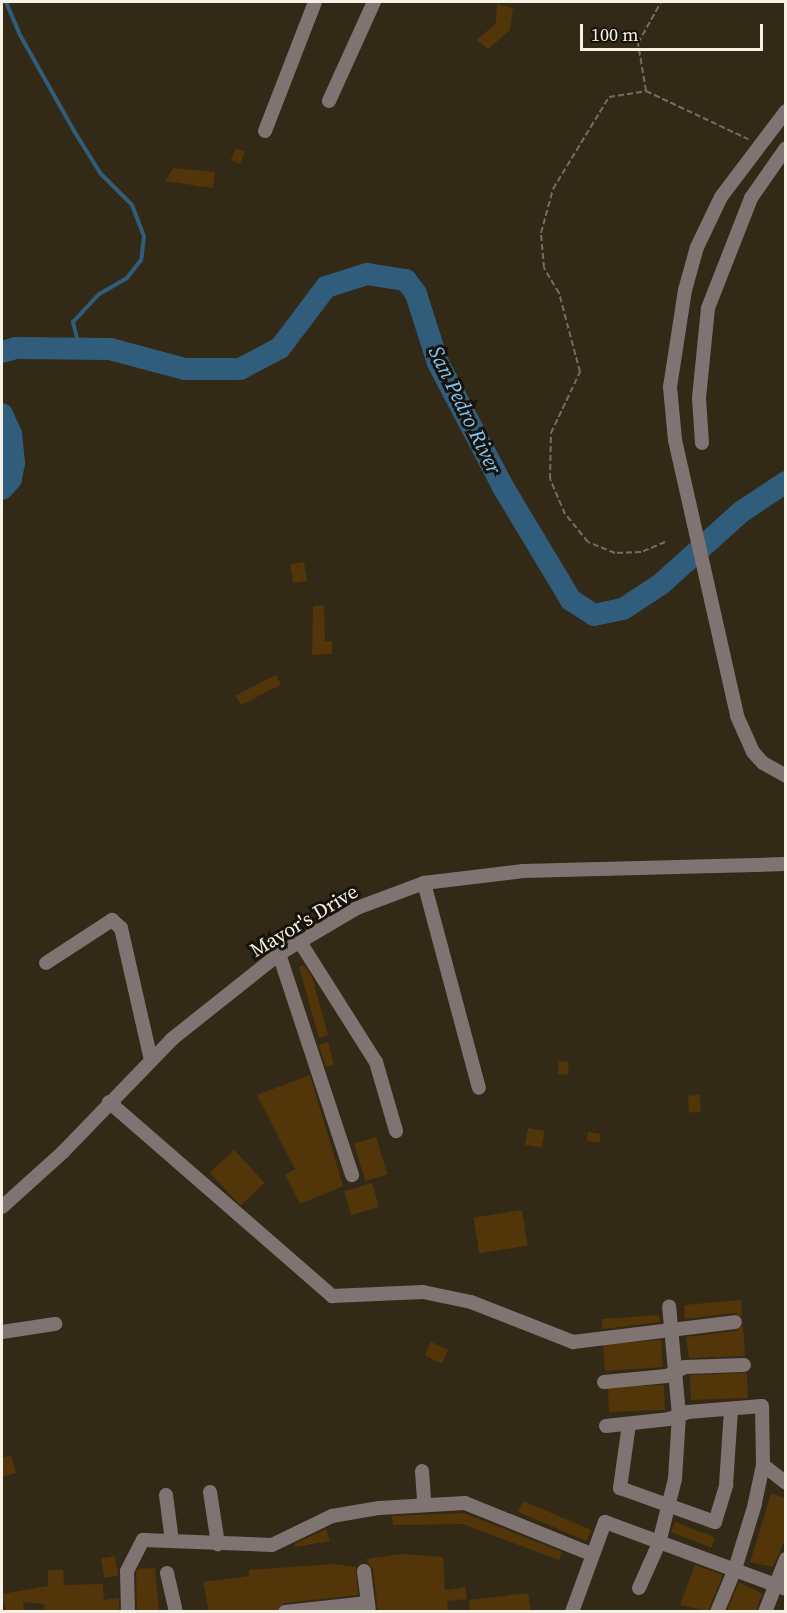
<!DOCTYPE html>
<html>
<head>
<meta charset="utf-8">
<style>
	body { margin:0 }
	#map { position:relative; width:787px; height:1613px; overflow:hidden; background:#322a17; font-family:"Source Serif 4",serif }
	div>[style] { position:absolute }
	.stream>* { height:4px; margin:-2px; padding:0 2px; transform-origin:2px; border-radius:2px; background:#315d7c }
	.river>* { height:22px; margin:-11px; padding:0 11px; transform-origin:11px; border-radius:11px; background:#315d7c }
	.building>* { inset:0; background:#53350a; transform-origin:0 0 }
	.path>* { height:2px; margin-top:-1px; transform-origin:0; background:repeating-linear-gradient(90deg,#746e5d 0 6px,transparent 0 9px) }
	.minor>* { height:14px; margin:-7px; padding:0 7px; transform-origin:7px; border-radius:7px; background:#807473 }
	span { translate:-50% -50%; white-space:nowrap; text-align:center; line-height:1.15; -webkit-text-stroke:6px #17130b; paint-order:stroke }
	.street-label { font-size:20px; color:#f5f1e5 }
	.water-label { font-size:21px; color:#82c8fa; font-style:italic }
	.frame { position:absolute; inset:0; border:3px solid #f5f1e5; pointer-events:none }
	.scale { position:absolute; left:580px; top:24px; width:183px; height:27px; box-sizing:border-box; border:3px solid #f5f1e5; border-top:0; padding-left:8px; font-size:18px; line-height:21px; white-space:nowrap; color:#f5f1e5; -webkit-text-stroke:4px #17130b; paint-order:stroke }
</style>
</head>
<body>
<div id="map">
	<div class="stream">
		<div style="left:6px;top:2px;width:36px;rotate:67deg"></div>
		<div style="left:20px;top:35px;width:110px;rotate:60.6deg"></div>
		<div style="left:74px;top:131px;width:51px;rotate:57.9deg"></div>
		<div style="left:101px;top:174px;width:44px;rotate:45deg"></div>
		<div style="left:132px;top:205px;width:34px;rotate:69deg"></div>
		<div style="left:144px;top:237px;width:23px;rotate:97deg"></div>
		<div style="left:141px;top:260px;width:23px;rotate:128deg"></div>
		<div style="left:127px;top:278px;width:32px;rotate:150deg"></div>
		<div style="left:99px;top:294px;width:38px;rotate:133deg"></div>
		<div style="left:73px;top:322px;width:30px;rotate:76deg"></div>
	</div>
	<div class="river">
		<div style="left:2px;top:352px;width:15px;rotate:-16deg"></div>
		<div style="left:16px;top:348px;width:94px;rotate:0.6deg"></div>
		<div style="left:110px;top:349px;width:78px;rotate:14.9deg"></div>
		<div style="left:185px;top:369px;width:55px"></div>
		<div style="left:240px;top:369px;width:45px;rotate:-27.7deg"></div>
		<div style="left:280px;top:348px;width:76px;rotate:-53deg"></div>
		<div style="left:326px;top:287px;width:43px;rotate:-17.6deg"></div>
		<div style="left:367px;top:274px;width:39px;rotate:9deg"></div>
		<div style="left:406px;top:280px;width:17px;rotate:54deg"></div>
		<div style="left:416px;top:294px;width:72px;rotate:72.3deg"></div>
		<div style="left:438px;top:363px;width:140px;rotate:62.3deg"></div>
		<div style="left:503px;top:487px;width:132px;rotate:59deg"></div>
		<div style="left:571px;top:600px;width:27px;rotate:33deg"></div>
		<div style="left:594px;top:615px;width:30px;rotate:-12deg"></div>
		<div style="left:623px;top:609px;width:45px;rotate:-33.3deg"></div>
		<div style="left:661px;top:584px;width:108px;rotate:-42deg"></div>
		<div style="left:741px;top:512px;width:54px;rotate:-33.7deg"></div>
		<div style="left:2px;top:414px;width:22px;rotate:66deg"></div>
		<div style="left:11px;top:434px;width:29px;rotate:84deg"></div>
		<div style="left:14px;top:463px;width:16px;rotate:101deg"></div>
		<div style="left:11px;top:479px;width:13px;rotate:132deg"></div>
	</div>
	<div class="building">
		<div style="clip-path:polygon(497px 4px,513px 8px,510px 30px,488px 49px,477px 40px,496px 23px)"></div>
		<div style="left:236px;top:148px;width:10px;height:13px;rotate:24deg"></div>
		<div style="clip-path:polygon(173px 168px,215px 172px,213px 188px,165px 181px)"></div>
		<div style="left:304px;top:562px;width:19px;height:14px;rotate:81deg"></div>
		<div style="clip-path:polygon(324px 605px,325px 641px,332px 641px,332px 654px,312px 655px,313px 606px)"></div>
		<div style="left:276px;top:675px;width:11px;height:45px;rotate:63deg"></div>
		<div style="clip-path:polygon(304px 965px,312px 977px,328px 1035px,319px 1038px,299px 967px)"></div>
		<div style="clip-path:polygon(328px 1042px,334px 1065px,326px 1067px,319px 1045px)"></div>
		<div style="left:559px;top:1061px;width:10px;height:13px;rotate:6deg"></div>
		<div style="clip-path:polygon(310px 1075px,343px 1186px,300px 1204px,285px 1175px,295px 1169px,257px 1095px)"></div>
		<div style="left:700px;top:1095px;width:17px;height:12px;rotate:87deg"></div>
		<div style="left:528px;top:1128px;width:17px;height:17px;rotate:10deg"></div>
		<div style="left:588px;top:1132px;width:13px;height:9px;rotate:9deg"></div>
		<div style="left:376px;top:1137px;width:39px;height:23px;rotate:73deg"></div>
		<div style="left:234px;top:1150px;width:45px;height:33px;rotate:47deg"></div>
		<div style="left:372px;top:1183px;width:25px;height:29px;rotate:74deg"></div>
		<div style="left:522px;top:1210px;width:36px;height:49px;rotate:81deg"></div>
		<div style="clip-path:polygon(741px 1300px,742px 1317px,734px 1313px,685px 1319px,684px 1305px)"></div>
		<div style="clip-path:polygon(659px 1315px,660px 1322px,602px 1329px,602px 1319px)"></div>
		<div style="clip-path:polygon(743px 1325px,745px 1356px,689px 1358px,686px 1337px,736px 1331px)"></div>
		<div style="left:661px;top:1340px;width:27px;height:58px;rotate:86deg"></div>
		<div style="left:431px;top:1342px;width:19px;height:15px;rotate:25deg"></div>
		<div style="left:747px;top:1373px;width:25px;height:57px;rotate:88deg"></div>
		<div style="left:664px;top:1385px;width:25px;height:56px;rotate:88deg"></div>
		<div style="clip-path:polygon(11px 1455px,16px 1473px,2px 1477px,2px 1458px)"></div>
		<div style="clip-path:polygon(771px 1494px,786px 1498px,786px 1537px,773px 1567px,750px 1562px)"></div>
		<div style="left:523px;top:1501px;width:74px;height:12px;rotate:23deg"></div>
		<div style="clip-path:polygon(464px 1513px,562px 1552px,559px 1560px,463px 1524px,393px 1525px,392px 1516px)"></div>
		<div style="left:675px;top:1522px;width:43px;height:11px;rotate:21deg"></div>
		<div style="clip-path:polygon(326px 1529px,330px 1541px,295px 1547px,294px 1544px)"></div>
		<div style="clip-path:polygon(402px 1554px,443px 1557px,445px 1590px,465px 1587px,467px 1599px,447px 1601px,448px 1611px,378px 1611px,373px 1570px,366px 1559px)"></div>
		<div style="left:115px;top:1556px;width:20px;height:14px;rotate:81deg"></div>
		<div style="clip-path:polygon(334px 1564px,356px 1567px,358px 1595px,284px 1603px,276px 1611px,209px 1611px,203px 1582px,249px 1576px,249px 1570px)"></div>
		<div style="clip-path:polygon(695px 1565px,723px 1575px,708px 1611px,680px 1605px)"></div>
		<div style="clip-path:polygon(155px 1568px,159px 1611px,137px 1611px,136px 1573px,138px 1569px)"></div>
		<div style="clip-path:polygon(48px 1570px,63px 1570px,64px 1585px,103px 1584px,104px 1600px,119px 1598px,119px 1611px,45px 1611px,44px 1604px,23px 1602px,24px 1611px,6px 1611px,2px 1594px,48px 1586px)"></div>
		<div style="clip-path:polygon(739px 1582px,762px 1594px,756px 1611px,727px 1611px)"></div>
		<div style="clip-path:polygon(528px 1593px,531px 1611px,470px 1611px,469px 1600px)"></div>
	</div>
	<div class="path">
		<div style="left:646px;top:91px;width:49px;rotate:-99.5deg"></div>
		<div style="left:638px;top:43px;width:47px;rotate:-60.7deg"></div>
		<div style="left:665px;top:542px;width:26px;rotate:157deg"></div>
		<div style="left:641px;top:552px;width:26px;rotate:178deg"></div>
		<div style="left:615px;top:553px;width:29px;rotate:-158deg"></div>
		<div style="left:588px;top:542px;width:36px;rotate:-129deg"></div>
		<div style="left:565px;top:514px;width:38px;rotate:-113deg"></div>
		<div style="left:550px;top:479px;width:46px;rotate:-88.8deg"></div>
		<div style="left:551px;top:433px;width:68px;rotate:-64.6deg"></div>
		<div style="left:580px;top:372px;width:82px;rotate:-104.9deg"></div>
		<div style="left:559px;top:293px;width:29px;rotate:-121deg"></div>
		<div style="left:544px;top:268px;width:35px;rotate:-95deg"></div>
		<div style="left:541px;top:233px;width:46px;rotate:-74.7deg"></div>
		<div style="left:553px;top:189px;width:108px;rotate:-58.7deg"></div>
		<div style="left:609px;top:97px;width:37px;rotate:-9deg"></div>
		<div style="left:646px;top:91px;width:113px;rotate:25.2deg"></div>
	</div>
	<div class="minor">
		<div style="left:329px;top:101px;width:109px;rotate:-65.6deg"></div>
		<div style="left:786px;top:111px;width:108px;rotate:127.1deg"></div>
		<div style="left:721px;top:197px;width:55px;rotate:115.6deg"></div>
		<div style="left:697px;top:247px;width:45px;rotate:105.6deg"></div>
		<div style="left:685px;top:290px;width:98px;rotate:98.8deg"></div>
		<div style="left:670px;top:387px;width:53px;rotate:84.6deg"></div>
		<div style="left:675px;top:440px;width:283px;rotate:77.3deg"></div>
		<div style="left:737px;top:716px;width:39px;rotate:66deg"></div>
		<div style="left:753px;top:752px;width:15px;rotate:48deg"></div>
		<div style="left:763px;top:763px;width:26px;rotate:29deg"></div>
		<div style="left:265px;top:131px;width:138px;rotate:-68.8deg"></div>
		<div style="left:702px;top:443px;width:45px;rotate:-93.8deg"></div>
		<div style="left:699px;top:398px;width:90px;rotate:-84.3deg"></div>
		<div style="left:708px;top:308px;width:118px;rotate:-68.6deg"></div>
		<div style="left:751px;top:198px;width:61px;rotate:-55deg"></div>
		<div style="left:424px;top:883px;width:212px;rotate:75deg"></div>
		<div style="left:300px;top:942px;width:142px;rotate:57.7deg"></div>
		<div style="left:376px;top:1062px;width:72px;rotate:73.8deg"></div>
		<div style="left:279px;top:954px;width:233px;rotate:71.7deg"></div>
		<div style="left:46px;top:963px;width:79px;rotate:-33.1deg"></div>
		<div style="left:112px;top:920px;width:12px;rotate:42deg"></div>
		<div style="left:121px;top:928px;width:135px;rotate:77.2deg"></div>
		<div style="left:109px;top:1102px;width:296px;rotate:41deg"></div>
		<div style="left:332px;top:1296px;width:91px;rotate:-2.5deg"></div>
		<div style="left:423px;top:1292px;width:49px;rotate:11.8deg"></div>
		<div style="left:471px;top:1302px;width:110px;rotate:21.4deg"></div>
		<div style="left:573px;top:1342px;width:163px;rotate:-7deg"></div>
		<div style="left:2px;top:1207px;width:82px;rotate:-42deg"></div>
		<div style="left:63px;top:1152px;width:157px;rotate:-46deg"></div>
		<div style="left:172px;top:1039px;width:137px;rotate:-38.5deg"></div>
		<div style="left:279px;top:954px;width:91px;rotate:-30.5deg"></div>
		<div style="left:357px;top:908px;width:72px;rotate:-20.5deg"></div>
		<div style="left:424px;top:883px;width:100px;rotate:-6.9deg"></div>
		<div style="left:523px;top:871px;width:263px;rotate:-1.5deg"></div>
		<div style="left:2px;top:1332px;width:54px;rotate:-8.6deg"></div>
		<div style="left:604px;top:1382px;width:63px;rotate:-5.4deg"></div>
		<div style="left:667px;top:1376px;width:20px;rotate:-27deg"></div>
		<div style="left:685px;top:1367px;width:59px;rotate:-1.9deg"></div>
		<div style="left:629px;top:1424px;width:65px;rotate:98deg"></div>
		<div style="left:620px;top:1488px;width:101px;rotate:19.7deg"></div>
		<div style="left:715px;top:1522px;width:39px;rotate:-73deg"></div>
		<div style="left:726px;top:1485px;width:76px;rotate:-86.2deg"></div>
		<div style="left:606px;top:1426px;width:63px;rotate:-6.3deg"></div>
		<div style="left:669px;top:1419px;width:20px;rotate:-20deg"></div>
		<div style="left:688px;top:1412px;width:74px;rotate:-4.6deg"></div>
		<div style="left:762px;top:1406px;width:59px;rotate:89deg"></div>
		<div style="left:763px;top:1465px;width:40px;rotate:102deg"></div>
		<div style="left:755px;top:1504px;width:68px;rotate:107.1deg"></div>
		<div style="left:735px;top:1569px;width:47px;rotate:112.7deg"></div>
		<div style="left:763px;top:1465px;width:29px;rotate:38deg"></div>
		<div style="left:422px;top:1471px;width:32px;rotate:86deg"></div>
		<div style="left:210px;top:1492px;width:53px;rotate:81.3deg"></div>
		<div style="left:166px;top:1495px;width:46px;rotate:82.6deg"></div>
		<div style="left:364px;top:1571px;width:38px;rotate:83deg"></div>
		<div style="left:167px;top:1573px;width:40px;rotate:77deg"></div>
		<div style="left:639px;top:1588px;width:49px;rotate:-66deg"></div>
		<div style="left:659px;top:1543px;width:66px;rotate:-76deg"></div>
		<div style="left:675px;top:1479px;width:64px;rotate:-86.4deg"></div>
		<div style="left:679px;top:1415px;width:109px;rotate:-95.2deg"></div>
		<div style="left:128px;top:1612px;width:41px;rotate:-91.4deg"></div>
		<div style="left:127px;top:1571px;width:35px;rotate:-63deg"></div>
		<div style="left:143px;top:1540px;width:129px;rotate:2.2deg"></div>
		<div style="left:272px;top:1545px;width:67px;rotate:-25.8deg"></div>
		<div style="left:332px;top:1516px;width:48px;rotate:-9.7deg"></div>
		<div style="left:379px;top:1508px;width:86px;rotate:-3.3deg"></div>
		<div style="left:465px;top:1503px;width:136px;rotate:22deg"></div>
		<div style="left:285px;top:1612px;width:83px;rotate:-6.2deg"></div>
		<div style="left:572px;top:1612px;width:96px;rotate:-69.9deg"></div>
		<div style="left:605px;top:1522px;width:193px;rotate:20.3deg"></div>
		<div style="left:765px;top:1612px;width:57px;rotate:-68.4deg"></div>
	</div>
	<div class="street-label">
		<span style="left:304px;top:921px;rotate:-31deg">Mayor's Drive</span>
	</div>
	<div class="water-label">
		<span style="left:465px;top:410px;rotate:64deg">San Pedro River</span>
	</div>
	<div class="frame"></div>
	<div class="scale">100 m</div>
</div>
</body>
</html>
